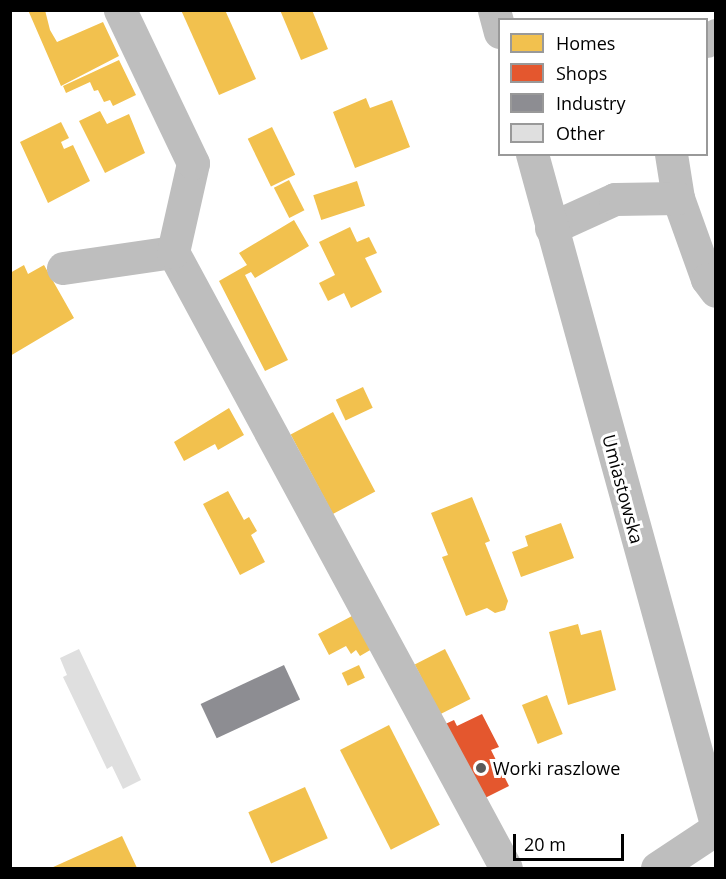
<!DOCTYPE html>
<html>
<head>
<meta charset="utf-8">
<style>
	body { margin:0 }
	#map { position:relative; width:726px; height:879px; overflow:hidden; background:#fff; font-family:"Open Sans",sans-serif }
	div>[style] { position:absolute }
	.homes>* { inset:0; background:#f2c14e; transform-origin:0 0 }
	.shops>* { inset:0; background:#e4572e }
	.industry>* { inset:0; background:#8d8d92; transform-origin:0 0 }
	.building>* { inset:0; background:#dfdfdf }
	.minor>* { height:33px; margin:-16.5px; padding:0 16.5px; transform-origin:16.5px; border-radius:16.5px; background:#bebebe }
	.major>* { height:33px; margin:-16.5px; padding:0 16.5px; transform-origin:16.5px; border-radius:16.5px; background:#bebebe }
	.dots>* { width:16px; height:16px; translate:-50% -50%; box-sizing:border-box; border:3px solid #fff; border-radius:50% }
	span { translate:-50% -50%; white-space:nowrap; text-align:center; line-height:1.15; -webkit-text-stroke:6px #fff; paint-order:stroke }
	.street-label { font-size:18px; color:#000 }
	.poi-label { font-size:18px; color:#000 }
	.left { translate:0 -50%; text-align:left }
	.frame { position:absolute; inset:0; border:12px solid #000; pointer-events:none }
	.legend { position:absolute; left:498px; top:18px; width:210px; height:138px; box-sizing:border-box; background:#fff; border:2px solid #999; margin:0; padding:8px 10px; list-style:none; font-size:18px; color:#000 }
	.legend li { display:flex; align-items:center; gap:12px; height:30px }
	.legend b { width:30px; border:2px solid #999 }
	.scale { position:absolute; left:513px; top:834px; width:111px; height:27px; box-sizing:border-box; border:3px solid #000; border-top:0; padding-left:8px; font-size:18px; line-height:21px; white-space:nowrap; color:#000; -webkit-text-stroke:4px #fff; paint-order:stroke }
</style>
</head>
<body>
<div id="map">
	<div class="homes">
		<div style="clip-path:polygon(28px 10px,45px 10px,50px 30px,57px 42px,103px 22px,119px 56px,61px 86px)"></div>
		<div style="clip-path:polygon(181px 10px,225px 10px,256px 79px,219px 95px)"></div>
		<div style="clip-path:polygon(280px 10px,312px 10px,328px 49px,301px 60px)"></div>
		<div style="clip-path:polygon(119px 60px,136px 95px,113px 106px,110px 100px,104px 102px,98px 90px,94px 91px,90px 82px,66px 93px,63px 86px)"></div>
		<div style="clip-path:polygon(366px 98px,370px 108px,392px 100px,410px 147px,355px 168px,333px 112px)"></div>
		<div style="clip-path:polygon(100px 111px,107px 124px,129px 114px,145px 153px,105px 173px,79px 121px)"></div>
		<div style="clip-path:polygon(61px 122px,69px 138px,61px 142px,64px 149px,73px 145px,90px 181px,48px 203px,20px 142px)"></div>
		<div style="left:272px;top:127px;width:53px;height:27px;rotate:64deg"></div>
		<div style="left:289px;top:180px;width:34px;height:17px;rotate:63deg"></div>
		<div style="left:357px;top:181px;width:26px;height:46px;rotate:72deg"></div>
		<div style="clip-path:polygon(294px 220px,309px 246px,255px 278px,251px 272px,245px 275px,288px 360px,265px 371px,219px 281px,247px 265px,239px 253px)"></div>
		<div style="clip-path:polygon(350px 227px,357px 242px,369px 237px,377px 253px,365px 258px,382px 292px,351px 308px,344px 293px,328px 301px,319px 283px,335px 275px,319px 242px)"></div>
		<div style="clip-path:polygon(24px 265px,28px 274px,44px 265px,74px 318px,10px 356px,10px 273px)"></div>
		<div style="left:363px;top:387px;width:23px;height:30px;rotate:65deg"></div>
		<div style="clip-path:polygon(229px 408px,244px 435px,218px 450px,215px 444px,184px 461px,174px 442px)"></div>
		<div style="left:333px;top:412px;width:90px;height:48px;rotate:62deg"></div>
		<div style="clip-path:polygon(228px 491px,244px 520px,249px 517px,257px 531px,251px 535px,265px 562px,240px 575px,203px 504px)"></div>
		<div style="clip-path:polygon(472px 497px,490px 541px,485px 543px,508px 601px,505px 610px,495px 613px,487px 608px,466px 616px,442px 557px,448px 555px,431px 513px)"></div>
		<div style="clip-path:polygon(561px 523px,574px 558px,521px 577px,512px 552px,528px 546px,525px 536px)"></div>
		<div style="clip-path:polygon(352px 616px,372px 649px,360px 656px,356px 650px,351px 654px,346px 646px,329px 655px,318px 634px)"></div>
		<div style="clip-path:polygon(578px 624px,581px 635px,601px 630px,616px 690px,568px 705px,549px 632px)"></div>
		<div style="left:445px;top:649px;width:56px;height:34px;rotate:63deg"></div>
		<div style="left:359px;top:665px;width:14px;height:19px;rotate:65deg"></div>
		<div style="left:547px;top:695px;width:42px;height:27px;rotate:68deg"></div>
		<div style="left:389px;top:725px;width:112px;height:55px;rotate:63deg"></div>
		<div style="left:305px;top:787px;width:56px;height:62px;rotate:66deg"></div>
		<div style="clip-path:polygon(122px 836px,137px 868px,51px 868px)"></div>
	</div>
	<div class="shops">
		<div style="clip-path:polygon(482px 714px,499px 747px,491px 750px,509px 786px,479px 801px,441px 726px,454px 720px,457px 726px)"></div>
	</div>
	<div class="industry">
		<div style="left:284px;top:665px;width:38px;height:92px;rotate:65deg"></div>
	</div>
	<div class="building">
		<div style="clip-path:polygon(79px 649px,141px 780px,123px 789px,112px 766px,107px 769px,63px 677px,67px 675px,60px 658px)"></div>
	</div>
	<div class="minor">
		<div style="left:706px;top:41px;width:12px;rotate:-31deg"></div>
		<div style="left:671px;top:154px;width:45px;rotate:81deg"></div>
		<div style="left:678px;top:198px;width:86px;rotate:70.3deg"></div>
		<div style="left:707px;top:279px;width:15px;rotate:53deg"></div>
		<div style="left:551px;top:228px;width:70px;rotate:-24.4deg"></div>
		<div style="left:615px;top:199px;width:63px;rotate:-0.9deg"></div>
		<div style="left:173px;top:252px;width:700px;rotate:61.61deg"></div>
		<div style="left:63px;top:268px;width:111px;rotate:-8.3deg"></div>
		<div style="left:173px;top:252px;width:91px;rotate:-77.3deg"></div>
		<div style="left:193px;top:163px;width:170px;rotate:-115.5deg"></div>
	</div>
	<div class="major">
		<div style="left:494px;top:10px;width:23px;rotate:75deg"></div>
		<div style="left:532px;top:154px;width:695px;rotate:74.64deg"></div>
		<div style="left:657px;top:868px;width:71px;rotate:-33.5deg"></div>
	</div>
	<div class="dots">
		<div style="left:481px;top:768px;background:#595959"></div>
	</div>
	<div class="street-label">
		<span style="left:623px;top:489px;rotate:75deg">Umiastowska</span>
	</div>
	<div class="poi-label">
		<span class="left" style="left:493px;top:768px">Worki raszlowe</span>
	</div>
	<div class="frame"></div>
	<ul class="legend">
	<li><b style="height:16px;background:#f2c14e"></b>Homes</li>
	<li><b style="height:16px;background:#e4572e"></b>Shops</li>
	<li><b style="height:16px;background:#8d8d92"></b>Industry</li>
	<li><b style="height:16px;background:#dfdfdf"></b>Other</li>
	</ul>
	<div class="scale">20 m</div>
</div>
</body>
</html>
